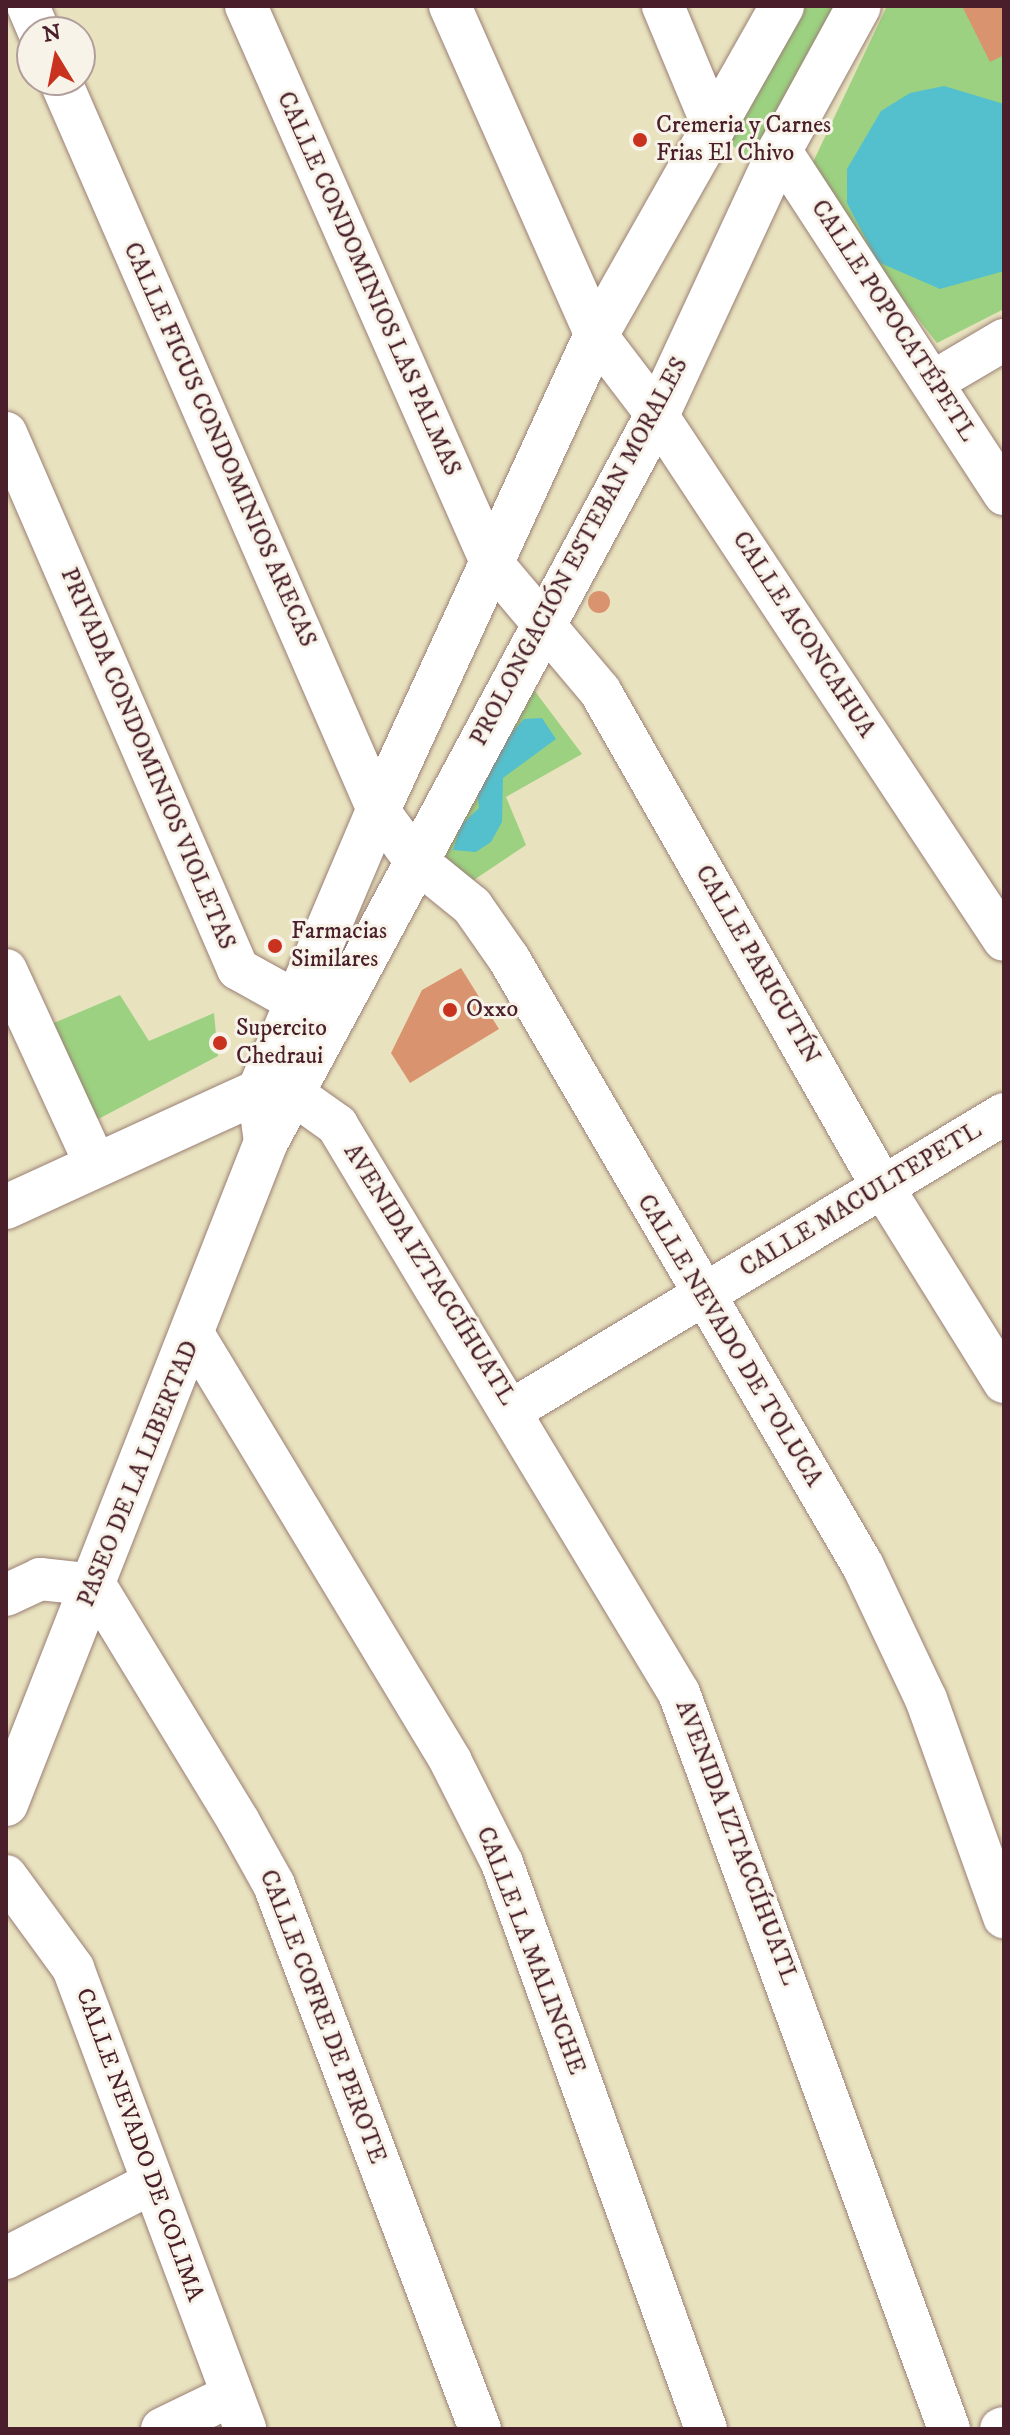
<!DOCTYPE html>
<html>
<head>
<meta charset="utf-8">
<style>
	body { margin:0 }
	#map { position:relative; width:1010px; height:2435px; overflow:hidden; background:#e9e2bf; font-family:"IM FELL DW Pica",serif }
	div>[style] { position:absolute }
	.green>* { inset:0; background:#9cd181 }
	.water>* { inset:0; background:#54c0cd }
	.building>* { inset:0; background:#d9946f }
	.round { border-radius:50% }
	.roads { filter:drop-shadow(0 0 2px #9a8075) drop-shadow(0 0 2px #9a8075) }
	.minor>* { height:42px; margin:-21px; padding:0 21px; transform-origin:21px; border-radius:21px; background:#fff }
	.tertiary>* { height:44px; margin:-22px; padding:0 22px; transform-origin:22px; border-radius:22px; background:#fff }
	.dots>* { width:22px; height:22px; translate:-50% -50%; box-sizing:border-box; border:4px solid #f7f3e8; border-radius:50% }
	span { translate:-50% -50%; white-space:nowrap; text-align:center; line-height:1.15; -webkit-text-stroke:6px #f7f3e8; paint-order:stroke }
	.poi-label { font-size:24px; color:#4a1f2b }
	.left { translate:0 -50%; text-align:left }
	.street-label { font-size:24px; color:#4a1f2b }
	.frame { position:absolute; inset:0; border:8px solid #4a1f2b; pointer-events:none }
	.north { position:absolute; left:16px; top:16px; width:80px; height:80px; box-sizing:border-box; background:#f7f3e8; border:2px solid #b29e9c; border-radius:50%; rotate:350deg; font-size:22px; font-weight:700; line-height:32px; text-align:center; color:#4a1f2b }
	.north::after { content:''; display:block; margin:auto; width:28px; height:36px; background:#c8321e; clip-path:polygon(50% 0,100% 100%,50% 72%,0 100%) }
</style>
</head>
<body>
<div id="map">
	<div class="green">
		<div style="clip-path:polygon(794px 6px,840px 6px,756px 165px,718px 133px)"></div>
		<div style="clip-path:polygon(887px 6px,1004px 6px,1004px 309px,937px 343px,806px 177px)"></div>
		<div style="clip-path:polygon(528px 682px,582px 754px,506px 797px,526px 845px,444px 900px,441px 819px)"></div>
		<div style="clip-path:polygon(120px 995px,149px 1041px,214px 1013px,218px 1056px,87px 1125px,42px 1028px)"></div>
	</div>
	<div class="water">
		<div style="clip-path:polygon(944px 86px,1004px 104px,1004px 271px,940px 289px,878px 262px,847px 203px,847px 169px,881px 111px,910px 93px)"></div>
		<div style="clip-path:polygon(542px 718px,556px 739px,503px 778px,502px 822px,491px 842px,476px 852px,453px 850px,461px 825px,479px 808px,477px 789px,490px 756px,524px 719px)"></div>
	</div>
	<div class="building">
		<div style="clip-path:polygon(962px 6px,1004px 6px,1004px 55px,990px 62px)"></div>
		<div class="round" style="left:588px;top:591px;width:22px;height:22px"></div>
		<div style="clip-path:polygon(461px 968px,499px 1029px,410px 1083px,391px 1053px,422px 990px)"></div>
	</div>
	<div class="roads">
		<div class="minor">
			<div style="left:28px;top:6px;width:28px;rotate:67deg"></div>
			<div style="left:246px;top:6px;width:608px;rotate:66.22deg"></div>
			<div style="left:491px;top:562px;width:169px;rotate:49.8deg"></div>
			<div style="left:600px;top:691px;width:570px;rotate:60.33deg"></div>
			<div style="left:882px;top:1186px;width:231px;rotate:58.1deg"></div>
			<div style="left:450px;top:6px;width:360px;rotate:66.1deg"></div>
			<div style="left:596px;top:335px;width:101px;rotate:52.7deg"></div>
			<div style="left:657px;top:415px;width:629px;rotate:56.54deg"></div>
			<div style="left:663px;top:6px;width:128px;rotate:67.4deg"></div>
			<div style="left:60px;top:80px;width:796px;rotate:66.46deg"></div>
			<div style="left:378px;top:810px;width:61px;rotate:53.7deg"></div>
			<div style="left:414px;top:859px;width:75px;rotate:39deg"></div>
			<div style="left:472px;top:906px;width:65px;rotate:55.1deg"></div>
			<div style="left:509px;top:959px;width:703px;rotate:59.75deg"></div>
			<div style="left:863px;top:1566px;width:147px;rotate:64.7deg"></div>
			<div style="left:926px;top:1699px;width:232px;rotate:70.3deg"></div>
			<div style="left:780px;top:150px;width:411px;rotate:56.9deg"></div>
			<div style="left:936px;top:380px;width:79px;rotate:-30.5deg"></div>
			<div style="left:6px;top:433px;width:584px;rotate:66.6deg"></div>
			<div style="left:238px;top:969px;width:64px;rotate:29deg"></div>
			<div style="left:294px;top:1000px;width:39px;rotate:73deg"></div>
			<div style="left:6px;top:970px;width:216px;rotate:65.3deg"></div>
			<div style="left:295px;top:1095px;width:52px;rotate:35.5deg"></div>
			<div style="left:337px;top:1125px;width:663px;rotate:58.95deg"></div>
			<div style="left:679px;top:1693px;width:784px;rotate:69.85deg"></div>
			<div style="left:195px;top:1337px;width:496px;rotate:58.9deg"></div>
			<div style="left:451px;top:1762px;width:113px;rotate:63.2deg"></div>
			<div style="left:502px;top:1863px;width:602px;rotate:70.18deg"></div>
			<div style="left:512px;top:1410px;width:574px;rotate:-31.03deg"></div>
			<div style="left:6px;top:1595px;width:38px;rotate:-25deg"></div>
			<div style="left:40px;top:1579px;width:55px;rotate:6.2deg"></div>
			<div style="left:95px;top:1585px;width:277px;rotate:58.7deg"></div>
			<div style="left:239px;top:1822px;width:72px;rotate:60.9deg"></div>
			<div style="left:274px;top:1885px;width:582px;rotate:69.26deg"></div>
			<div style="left:6px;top:1876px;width:114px;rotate:53.9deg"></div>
			<div style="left:73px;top:1968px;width:492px;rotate:69.5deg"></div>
			<div style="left:6px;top:2258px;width:164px;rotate:-27.2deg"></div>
			<div style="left:162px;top:2429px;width:78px;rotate:-25.9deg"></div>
			<div style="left:1001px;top:2429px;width:3px;rotate:-18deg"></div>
		</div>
		<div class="tertiary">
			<div style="left:266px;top:1142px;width:51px;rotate:-97.8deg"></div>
			<div style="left:259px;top:1091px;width:305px;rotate:-67deg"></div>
			<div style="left:378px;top:810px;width:523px;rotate:-65.35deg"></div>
			<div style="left:596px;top:335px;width:378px;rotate:-60.5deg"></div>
			<div style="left:6px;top:1207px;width:278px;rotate:-24.6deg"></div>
			<div style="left:6px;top:1804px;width:711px;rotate:-68.56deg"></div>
			<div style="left:266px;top:1142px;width:825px;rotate:-61.73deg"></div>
			<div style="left:657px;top:415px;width:292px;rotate:-65.1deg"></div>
			<div style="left:780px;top:150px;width:164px;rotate:-61.3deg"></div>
		</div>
	</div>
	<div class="dots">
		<div style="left:640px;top:140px;background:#c8321e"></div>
		<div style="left:275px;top:946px;background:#c8321e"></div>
		<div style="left:450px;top:1010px;background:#c8321e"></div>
		<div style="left:220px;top:1043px;background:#c8321e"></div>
	</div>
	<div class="poi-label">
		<span class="left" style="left:656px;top:140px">Cremeria y Carnes<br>Frias El Chivo</span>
		<span class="left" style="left:291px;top:946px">Farmacias<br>Similares</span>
		<span class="left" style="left:466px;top:1010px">Oxxo</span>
		<span class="left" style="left:236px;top:1043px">Supercito<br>Chedraui</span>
	</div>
	<div class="street-label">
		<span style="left:368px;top:284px;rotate:66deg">CALLE CONDOMINIOS LAS PALMAS</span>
		<span style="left:893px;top:321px;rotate:57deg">CALLE POPOCATÉPETL</span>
		<span style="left:219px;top:445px;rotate:66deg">CALLE FICUS CONDOMINIOS ARECAS</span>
		<span style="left:580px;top:552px;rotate:-62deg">PROLONGACIÓN ESTEBAN MORALES</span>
		<span style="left:803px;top:635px;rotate:57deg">CALLE ACONCAHUA</span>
		<span style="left:147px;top:759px;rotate:67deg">PRIVADA CONDOMINIOS VIOLETAS</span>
		<span style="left:757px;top:965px;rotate:60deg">CALLE PARICUTÍN</span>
		<span style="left:861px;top:1200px;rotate:-31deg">CALLE MACULTEPETL</span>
		<span style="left:429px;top:1275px;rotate:58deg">AVENIDA IZTACCÍHUATL</span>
		<span style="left:729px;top:1341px;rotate:59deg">CALLE NEVADO DE TOLUCA</span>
		<span style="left:139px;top:1474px;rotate:-68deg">PASEO DE LA LIBERTAD</span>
		<span style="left:736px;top:1843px;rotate:69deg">AVENIDA IZTACCÍHUATL</span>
		<span style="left:530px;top:1951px;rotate:69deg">CALLE LA MALINCHE</span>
		<span style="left:322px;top:2017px;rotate:69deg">CALLE COFRE DE PEROTE</span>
		<span style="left:139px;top:2145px;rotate:70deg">CALLE NEVADO DE COLIMA</span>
	</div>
	<div class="frame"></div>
	<div class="north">N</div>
</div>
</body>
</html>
